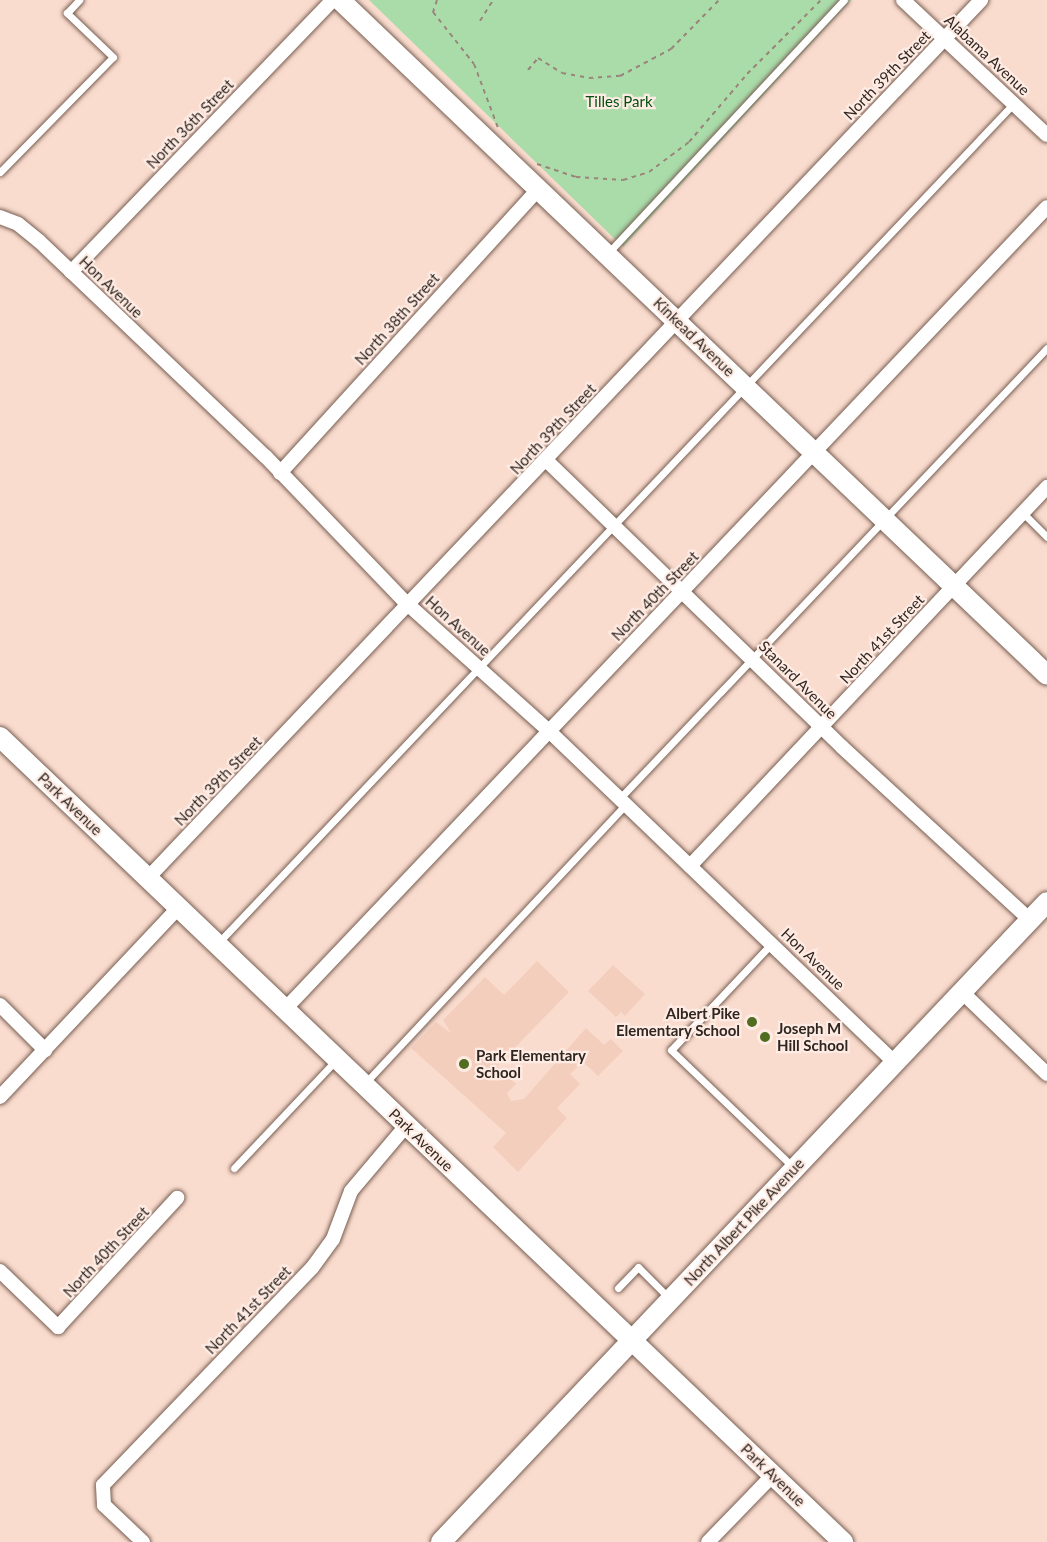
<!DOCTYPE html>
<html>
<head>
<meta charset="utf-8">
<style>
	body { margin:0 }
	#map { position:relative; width:1047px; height:1542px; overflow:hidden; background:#fadcce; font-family:Lato,sans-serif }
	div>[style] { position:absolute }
	.built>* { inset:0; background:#f3cebd }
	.green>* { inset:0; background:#aadcaa }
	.path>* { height:2px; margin-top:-1px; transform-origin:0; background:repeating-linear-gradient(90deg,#99857a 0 4.5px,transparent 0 9px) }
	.roads { filter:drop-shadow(0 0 2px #775e52) drop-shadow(0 0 2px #775e52) }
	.lane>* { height:7px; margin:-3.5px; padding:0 3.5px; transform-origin:3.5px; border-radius:3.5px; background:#fff }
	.street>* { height:14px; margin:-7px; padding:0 7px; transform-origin:7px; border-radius:7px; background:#fff }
	.secondary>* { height:20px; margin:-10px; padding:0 10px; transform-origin:10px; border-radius:10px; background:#fff }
	.dots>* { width:16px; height:16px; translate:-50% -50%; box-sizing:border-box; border:3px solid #feece4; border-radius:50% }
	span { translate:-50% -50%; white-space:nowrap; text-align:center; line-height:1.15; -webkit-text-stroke:4.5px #feece4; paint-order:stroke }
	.street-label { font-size:15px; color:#302620 }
	.park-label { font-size:15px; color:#014f0e }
	.poi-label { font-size:15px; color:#302620; font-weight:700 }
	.right { translate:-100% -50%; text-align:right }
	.left { translate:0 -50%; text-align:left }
</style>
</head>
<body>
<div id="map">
	<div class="built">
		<div style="clip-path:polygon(537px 961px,569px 992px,497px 1066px,516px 1084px,507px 1093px,511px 1101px,524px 1099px,586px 1028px,604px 1045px,611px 1039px,623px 1051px,598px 1076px,583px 1062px,570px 1074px,580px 1084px,557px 1108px,567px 1118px,518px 1172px,493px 1147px,506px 1133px,411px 1048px,436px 1022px,451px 1033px,443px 1020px,485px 977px,504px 995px)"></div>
		<div style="clip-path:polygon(613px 965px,645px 994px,625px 1016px,621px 1012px,616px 1017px,588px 991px)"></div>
	</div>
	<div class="green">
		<div style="clip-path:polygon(369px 0,851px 0,623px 247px)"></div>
	</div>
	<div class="path">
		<div style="left:437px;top:0;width:13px;rotate:108deg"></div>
		<div style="left:433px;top:12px;width:66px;rotate:51.7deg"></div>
		<div style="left:474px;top:64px;width:68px;rotate:69.4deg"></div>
		<div style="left:480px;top:21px;width:25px;rotate:-58deg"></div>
		<div style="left:528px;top:70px;width:16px;rotate:-50deg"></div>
		<div style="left:538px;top:58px;width:28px;rotate:32deg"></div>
		<div style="left:562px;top:73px;width:27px;rotate:10deg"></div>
		<div style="left:589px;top:78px;width:31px;rotate:-4deg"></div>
		<div style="left:620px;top:76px;width:58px;rotate:-27.9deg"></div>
		<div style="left:671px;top:49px;width:69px;rotate:-45.6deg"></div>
		<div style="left:537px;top:164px;width:41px;rotate:18.4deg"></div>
		<div style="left:576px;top:177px;width:47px;rotate:3.7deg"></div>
		<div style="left:623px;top:180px;width:27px;rotate:-17deg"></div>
		<div style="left:649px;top:172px;width:50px;rotate:-36.9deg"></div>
		<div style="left:689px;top:142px;width:89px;rotate:-49.5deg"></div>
		<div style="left:747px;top:74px;width:105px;rotate:-45deg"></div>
	</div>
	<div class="roads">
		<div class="lane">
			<div style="left:0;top:172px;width:161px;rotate:-45.5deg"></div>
			<div style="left:113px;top:57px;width:64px;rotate:-136.3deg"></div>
			<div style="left:67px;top:13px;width:18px;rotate:-47deg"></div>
			<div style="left:608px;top:253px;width:346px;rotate:-47deg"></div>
			<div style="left:1023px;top:513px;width:34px;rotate:45deg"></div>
			<div style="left:620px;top:798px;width:620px;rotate:-46.5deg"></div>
			<div style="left:219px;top:942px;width:1156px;rotate:-46.54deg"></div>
			<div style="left:772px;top:943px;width:147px;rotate:133.3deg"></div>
			<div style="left:671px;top:1050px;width:169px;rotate:43.8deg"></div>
			<div style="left:366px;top:1082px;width:381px;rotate:-46.9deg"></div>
			<div style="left:234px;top:1168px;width:149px;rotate:-46.6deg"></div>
			<div style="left:618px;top:1288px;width:29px;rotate:-46deg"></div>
			<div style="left:638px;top:1267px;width:44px;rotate:45deg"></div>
		</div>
		<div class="street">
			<div style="left:903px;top:0;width:197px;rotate:43.2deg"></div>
			<div style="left:0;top:217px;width:19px;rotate:21deg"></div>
			<div style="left:18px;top:224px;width:27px;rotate:39deg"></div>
			<div style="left:39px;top:241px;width:313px;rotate:43.6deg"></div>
			<div style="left:266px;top:457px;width:199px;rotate:46.2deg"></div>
			<div style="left:404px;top:601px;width:195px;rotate:41.9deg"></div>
			<div style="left:549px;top:731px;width:480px;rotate:43.8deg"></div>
			<div style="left:71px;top:272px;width:378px;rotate:-46.1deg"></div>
			<div style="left:546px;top:460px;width:412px;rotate:44.1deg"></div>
			<div style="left:842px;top:747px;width:255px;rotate:42.6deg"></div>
			<div style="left:280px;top:473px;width:384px;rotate:-47.7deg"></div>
			<div style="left:690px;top:866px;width:521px;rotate:-46.71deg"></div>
			<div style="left:147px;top:879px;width:1212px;rotate:-46.5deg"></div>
			<div style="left:962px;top:992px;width:118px;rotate:44deg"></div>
			<div style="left:0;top:1005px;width:64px;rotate:45deg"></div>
			<div style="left:287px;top:1007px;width:1103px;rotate:-46.47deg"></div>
			<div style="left:0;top:1097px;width:260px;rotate:-46.7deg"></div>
			<div style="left:0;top:1271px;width:81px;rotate:44deg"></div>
			<div style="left:58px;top:1327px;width:176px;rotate:-47.3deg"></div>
			<div style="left:143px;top:1542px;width:54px;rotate:-136.5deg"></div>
			<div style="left:104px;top:1505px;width:20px;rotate:-93deg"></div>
			<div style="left:103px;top:1485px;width:301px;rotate:-46.1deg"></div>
			<div style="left:312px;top:1268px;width:36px;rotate:-54deg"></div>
			<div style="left:333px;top:1239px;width:51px;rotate:-69.4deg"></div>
			<div style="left:351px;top:1191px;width:85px;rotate:-49.8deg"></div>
			<div style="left:708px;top:1542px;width:93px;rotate:-45.9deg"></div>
		</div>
		<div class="secondary">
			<div style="left:340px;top:0;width:977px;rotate:43.67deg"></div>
			<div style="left:0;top:737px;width:1166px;rotate:43.68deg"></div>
			<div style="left:441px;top:1542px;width:881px;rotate:-46.56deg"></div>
		</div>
	</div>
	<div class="dots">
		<div style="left:752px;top:1022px;background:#516d21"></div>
		<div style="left:765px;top:1037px;background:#516d21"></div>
		<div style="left:464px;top:1064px;background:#516d21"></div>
	</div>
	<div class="street-label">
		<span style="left:987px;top:55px;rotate:43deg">Alabama Avenue</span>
		<span style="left:887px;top:75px;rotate:-46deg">North 39th Street</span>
		<span style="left:190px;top:124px;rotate:-46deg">North 36th Street</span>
		<span style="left:111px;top:287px;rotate:44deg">Hon Avenue</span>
		<span style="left:397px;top:319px;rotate:-48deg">North 38th Street</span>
		<span style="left:694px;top:337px;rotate:44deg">Kinkead Avenue</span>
		<span style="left:553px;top:429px;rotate:-47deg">North 39th Street</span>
		<span style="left:655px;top:596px;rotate:-46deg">North 40th Street</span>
		<span style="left:458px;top:626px;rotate:42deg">Hon Avenue</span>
		<span style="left:882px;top:639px;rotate:-47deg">North 41st Street</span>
		<span style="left:798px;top:680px;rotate:45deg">Stanard Avenue</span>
		<span style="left:218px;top:781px;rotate:-46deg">North 39th Street</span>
		<span style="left:70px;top:804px;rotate:44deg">Park Avenue</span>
		<span style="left:813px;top:959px;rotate:44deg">Hon Avenue</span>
		<span style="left:421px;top:1140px;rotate:44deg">Park Avenue</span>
		<span style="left:744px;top:1222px;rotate:-47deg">North Albert Pike Avenue</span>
		<span style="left:106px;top:1252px;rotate:-47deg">North 40th Street</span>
		<span style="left:248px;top:1310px;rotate:-46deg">North 41st Street</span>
		<span style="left:773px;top:1475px;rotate:44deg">Park Avenue</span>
	</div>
	<div class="park-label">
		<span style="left:619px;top:102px">Tilles Park</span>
	</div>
	<div class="poi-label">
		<span class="right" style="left:740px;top:1022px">Albert Pike<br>Elementary School</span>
		<span class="left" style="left:777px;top:1037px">Joseph M<br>Hill School</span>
		<span class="left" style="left:476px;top:1064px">Park Elementary<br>School</span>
	</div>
</div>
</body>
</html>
